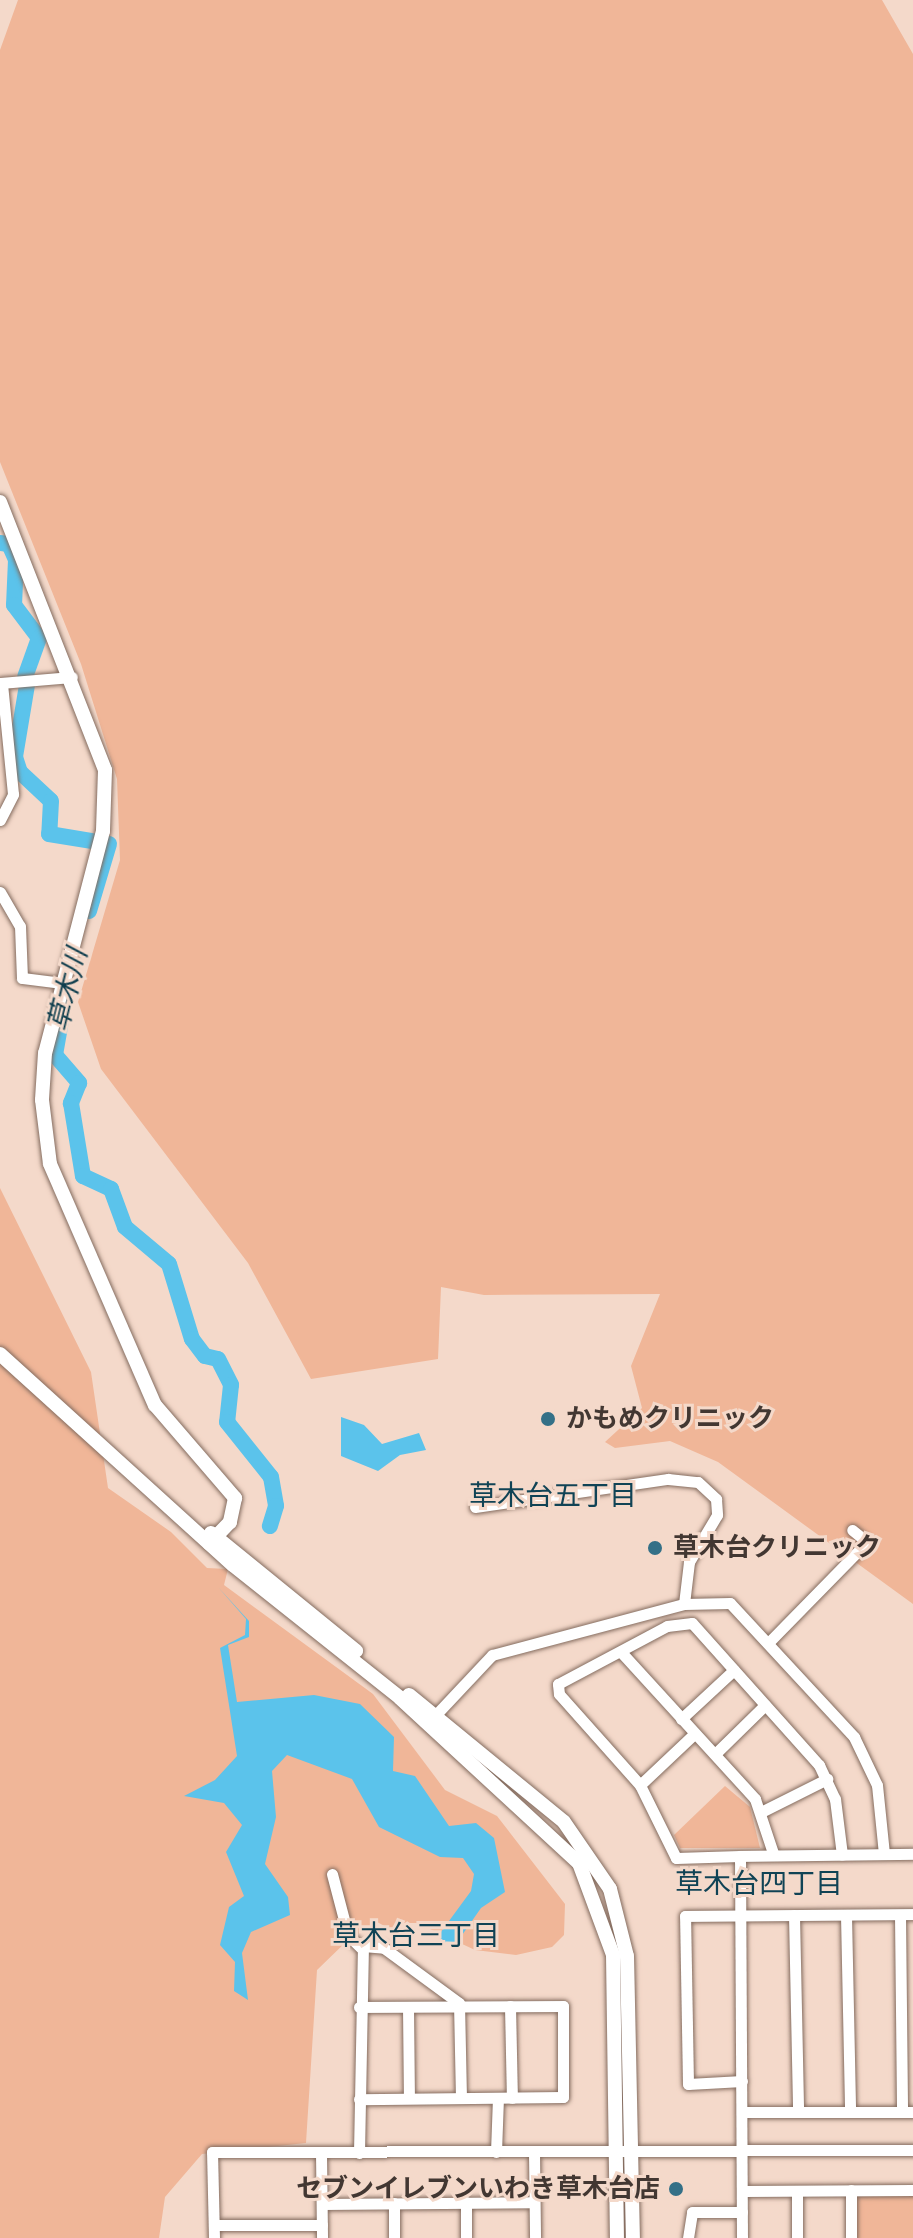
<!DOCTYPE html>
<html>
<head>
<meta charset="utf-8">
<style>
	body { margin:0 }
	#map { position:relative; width:913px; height:2238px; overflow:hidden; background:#f4d9ca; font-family:Roboto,"Noto Sans JP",sans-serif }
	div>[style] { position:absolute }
	.green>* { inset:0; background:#f0b698; transform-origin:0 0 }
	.water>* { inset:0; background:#5bc3eb }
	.river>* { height:16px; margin:-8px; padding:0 8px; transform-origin:8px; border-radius:8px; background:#5bc3eb }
	.roads { filter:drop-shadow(0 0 2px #846c5f) drop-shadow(0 0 2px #846c5f) }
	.minor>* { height:11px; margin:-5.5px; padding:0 5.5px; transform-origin:5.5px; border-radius:5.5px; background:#fff }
	.tertiary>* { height:14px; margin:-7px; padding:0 7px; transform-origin:7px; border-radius:7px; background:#fff }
	.dots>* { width:22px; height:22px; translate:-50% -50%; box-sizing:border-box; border:4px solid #f4d9ca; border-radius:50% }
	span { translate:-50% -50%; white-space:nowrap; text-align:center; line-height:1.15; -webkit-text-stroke:6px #f4d9ca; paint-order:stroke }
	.poi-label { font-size:26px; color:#423732; font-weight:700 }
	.left { translate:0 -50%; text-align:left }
	.right { translate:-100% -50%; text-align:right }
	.water-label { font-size:28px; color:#0e3d4d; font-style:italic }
	.neighbourhood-label { font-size:28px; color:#104355 }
</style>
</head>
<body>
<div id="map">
	<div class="green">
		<div style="clip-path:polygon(18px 0,882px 0,913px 54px,913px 1604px,718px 1462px,670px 1441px,615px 1448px,605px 1442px,642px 1408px,631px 1366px,660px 1294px,484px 1295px,441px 1287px,438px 1359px,311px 1379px,248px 1263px,101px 1069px,78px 1002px,120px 860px,117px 779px,81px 664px,0 462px,0 50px)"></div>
		<div style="clip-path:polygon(0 1188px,91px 1372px,108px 1488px,171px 1532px,207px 1568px,228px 1569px,224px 1585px,373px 1694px,445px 1790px,497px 1816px,565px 1904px,564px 1935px,552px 1947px,516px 1955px,475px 1950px,417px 1923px,399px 1923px,394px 1931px,377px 1922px,348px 1940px,317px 1970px,306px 2143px,202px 2154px,165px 2197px,159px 2238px,0 2238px)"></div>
		<div style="clip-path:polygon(725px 1786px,750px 1807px,760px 1848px,680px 1848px,674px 1835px)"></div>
		<div style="left:857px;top:2196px;width:56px;height:42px"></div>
	</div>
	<div class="water">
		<div style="clip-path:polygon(341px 1417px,364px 1425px,382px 1444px,419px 1433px,426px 1450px,400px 1455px,378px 1471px,341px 1456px)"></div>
		<div style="clip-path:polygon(218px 1587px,249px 1621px,249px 1637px,228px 1645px,237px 1702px,314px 1695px,360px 1704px,394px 1737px,393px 1771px,415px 1776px,449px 1826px,476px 1823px,494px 1838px,505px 1892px,481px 1908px,453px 1948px,438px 1936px,471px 1891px,474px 1874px,463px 1858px,440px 1857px,379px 1827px,352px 1779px,287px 1755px,272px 1771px,276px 1817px,265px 1864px,288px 1897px,290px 1915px,251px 1932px,242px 1953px,248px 2000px,234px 1991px,235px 1962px,220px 1945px,229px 1907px,244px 1896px,226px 1852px,242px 1825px,224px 1803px,184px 1796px,215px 1780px,237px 1756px,220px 1648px,245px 1635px,246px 1619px)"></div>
	</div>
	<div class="river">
		<div style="left:0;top:543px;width:9px;rotate:6deg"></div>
		<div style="left:9px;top:544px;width:17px;rotate:66deg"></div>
		<div style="left:16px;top:560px;width:45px;rotate:92.5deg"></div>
		<div style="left:14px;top:605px;width:41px;rotate:52.9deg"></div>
		<div style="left:39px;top:638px;width:41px;rotate:109.7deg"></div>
		<div style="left:27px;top:685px;width:73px;rotate:99.5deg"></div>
		<div style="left:15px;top:757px;width:16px;rotate:72deg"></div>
		<div style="left:20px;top:772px;width:42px;rotate:43.1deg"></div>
		<div style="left:51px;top:801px;width:33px;rotate:93deg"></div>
		<div style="left:49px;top:834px;width:44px;rotate:9.2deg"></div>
		<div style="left:89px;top:911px;width:70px;rotate:-73.4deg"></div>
		<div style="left:67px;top:987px;width:69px;rotate:100deg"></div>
		<div style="left:55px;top:1055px;width:37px;rotate:49deg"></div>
		<div style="left:79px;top:1083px;width:22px;rotate:112deg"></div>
		<div style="left:71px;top:1103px;width:74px;rotate:80.7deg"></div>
		<div style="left:83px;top:1176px;width:31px;rotate:25deg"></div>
		<div style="left:111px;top:1189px;width:40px;rotate:69.8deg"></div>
		<div style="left:125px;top:1227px;width:57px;rotate:40.1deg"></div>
		<div style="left:169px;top:1264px;width:78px;rotate:73deg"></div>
		<div style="left:192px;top:1339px;width:21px;rotate:53deg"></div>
		<div style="left:205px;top:1356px;width:13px;rotate:13deg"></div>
		<div style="left:218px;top:1359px;width:29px;rotate:63deg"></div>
		<div style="left:231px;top:1385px;width:37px;rotate:96deg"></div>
		<div style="left:227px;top:1422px;width:70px;rotate:51.3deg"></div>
		<div style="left:271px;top:1477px;width:29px;rotate:80deg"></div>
		<div style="left:276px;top:1506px;width:21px;rotate:107deg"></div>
	</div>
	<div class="roads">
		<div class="minor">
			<div style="left:0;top:683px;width:72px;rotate:-4.8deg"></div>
			<div style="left:0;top:820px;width:29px;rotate:-63deg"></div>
			<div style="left:13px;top:794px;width:111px;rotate:-95.7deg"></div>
			<div style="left:0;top:892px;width:39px;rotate:60deg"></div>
			<div style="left:20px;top:926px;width:52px;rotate:87.8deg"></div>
			<div style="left:22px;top:978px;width:41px;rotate:7deg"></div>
			<div style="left:475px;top:1507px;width:195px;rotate:-8.3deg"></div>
			<div style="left:668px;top:1479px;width:30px;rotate:6deg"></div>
			<div style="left:698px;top:1482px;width:25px;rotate:43deg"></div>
			<div style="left:716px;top:1499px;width:16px;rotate:86deg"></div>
			<div style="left:717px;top:1515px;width:55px;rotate:120.8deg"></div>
			<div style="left:689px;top:1562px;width:42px;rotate:96.8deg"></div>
			<div style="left:769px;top:1642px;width:140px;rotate:-45.6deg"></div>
			<div style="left:867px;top:1542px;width:19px;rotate:-141deg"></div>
			<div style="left:621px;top:1652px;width:199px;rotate:47.6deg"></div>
			<div style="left:755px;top:1799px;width:57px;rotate:71.6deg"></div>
			<div style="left:681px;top:1719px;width:72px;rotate:-42.8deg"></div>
			<div style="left:429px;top:1722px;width:92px;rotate:-46.8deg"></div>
			<div style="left:492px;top:1655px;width:199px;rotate:-14.9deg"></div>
			<div style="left:684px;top:1604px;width:46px;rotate:-1.2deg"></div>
			<div style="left:730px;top:1603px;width:183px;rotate:47.2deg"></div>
			<div style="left:854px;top:1737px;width:53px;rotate:64.4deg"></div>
			<div style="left:877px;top:1785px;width:69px;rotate:84.2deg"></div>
			<div style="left:715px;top:1754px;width:70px;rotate:-44.4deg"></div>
			<div style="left:640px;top:1785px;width:74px;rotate:-43.4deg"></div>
			<div style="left:763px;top:1811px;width:72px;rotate:-26.6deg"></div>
			<div style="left:740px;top:1856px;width:64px;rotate:178.2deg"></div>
			<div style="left:676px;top:1858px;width:81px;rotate:-116.3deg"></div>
			<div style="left:640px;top:1785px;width:122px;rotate:-131.7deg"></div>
			<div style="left:559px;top:1694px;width:10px;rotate:-96deg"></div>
			<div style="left:558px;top:1684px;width:123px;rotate:-28deg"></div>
			<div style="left:667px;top:1626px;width:25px;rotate:-7deg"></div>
			<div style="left:692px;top:1623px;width:191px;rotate:48.2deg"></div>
			<div style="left:819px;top:1765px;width:38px;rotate:65deg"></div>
			<div style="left:835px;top:1799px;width:56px;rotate:82.9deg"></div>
			<div style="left:332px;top:1874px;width:63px;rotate:75.3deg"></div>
			<div style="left:348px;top:1935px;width:18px;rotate:45deg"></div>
			<div style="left:794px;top:1915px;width:197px;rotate:88.8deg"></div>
			<div style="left:846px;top:1915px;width:197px;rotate:88.8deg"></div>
			<div style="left:900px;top:1915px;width:197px;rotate:89.4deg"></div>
			<div style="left:510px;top:2006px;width:92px;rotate:88.8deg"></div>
			<div style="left:359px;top:2007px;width:204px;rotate:-0.3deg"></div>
			<div style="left:563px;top:2006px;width:91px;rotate:90deg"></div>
			<div style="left:563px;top:2097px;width:204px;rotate:179.4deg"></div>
			<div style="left:408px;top:2007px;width:91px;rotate:89.4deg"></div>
			<div style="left:742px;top:2081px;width:54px;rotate:176.8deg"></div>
			<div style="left:688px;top:2084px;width:168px;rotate:-91deg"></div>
			<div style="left:685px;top:1916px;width:228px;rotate:-0.5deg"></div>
			<div style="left:743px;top:2112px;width:170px"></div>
			<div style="left:496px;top:2152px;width:54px;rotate:-87.9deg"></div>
			<div style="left:534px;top:2152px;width:86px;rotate:89.3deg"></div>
			<div style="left:321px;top:2153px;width:85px;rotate:89.3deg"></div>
			<div style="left:359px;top:2153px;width:207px;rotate:-88.9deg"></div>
			<div style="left:363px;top:1946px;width:21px;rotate:5deg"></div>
			<div style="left:384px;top:1948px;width:93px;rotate:36.3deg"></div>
			<div style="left:459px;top:2003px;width:95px;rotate:88.8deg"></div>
			<div style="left:743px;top:2191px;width:170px;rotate:-0.3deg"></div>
			<div style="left:797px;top:2191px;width:47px;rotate:90deg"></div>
			<div style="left:466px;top:2202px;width:36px;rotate:90deg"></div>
			<div style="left:394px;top:2203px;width:35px;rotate:90deg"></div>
			<div style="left:322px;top:2204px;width:212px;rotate:-0.5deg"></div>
			<div style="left:214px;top:2225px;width:108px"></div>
			<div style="left:214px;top:2238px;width:86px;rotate:-91.3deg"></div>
			<div style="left:212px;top:2152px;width:701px;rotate:-0.16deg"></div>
			<div style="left:688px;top:2238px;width:26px;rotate:-81deg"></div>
			<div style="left:692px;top:2212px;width:50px"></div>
			<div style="left:742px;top:2238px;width:382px;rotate:-90.3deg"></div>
			<div style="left:740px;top:1856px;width:173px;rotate:-0.7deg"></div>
			<div style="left:851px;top:2238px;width:48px;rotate:-90deg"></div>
		</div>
		<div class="tertiary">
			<div style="left:0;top:502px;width:288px;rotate:68.6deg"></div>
			<div style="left:105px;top:770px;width:61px;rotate:91.9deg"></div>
			<div style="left:103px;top:831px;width:229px;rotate:104.6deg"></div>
			<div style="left:45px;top:1053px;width:47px;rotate:93.7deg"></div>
			<div style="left:42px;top:1100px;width:64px;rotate:82.9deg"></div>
			<div style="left:50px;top:1164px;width:263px;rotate:66.5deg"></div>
			<div style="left:155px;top:1405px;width:123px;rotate:49.3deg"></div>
			<div style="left:235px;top:1498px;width:25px;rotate:102deg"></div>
			<div style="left:230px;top:1522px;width:30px;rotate:134deg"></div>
			<div style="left:0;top:1354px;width:314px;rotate:42.2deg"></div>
			<div style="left:233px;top:1565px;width:213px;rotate:38.5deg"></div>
			<div style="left:400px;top:1698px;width:243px;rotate:42.7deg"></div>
			<div style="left:579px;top:1863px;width:98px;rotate:69.7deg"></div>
			<div style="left:613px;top:1955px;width:283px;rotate:89.2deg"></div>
			<div style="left:211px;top:1533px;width:187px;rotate:39.1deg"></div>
			<div style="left:409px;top:1695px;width:200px;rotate:39.3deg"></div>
			<div style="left:564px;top:1822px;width:81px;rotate:55.5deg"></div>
			<div style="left:610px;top:1889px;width:69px;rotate:75.8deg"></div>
			<div style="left:627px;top:1956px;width:282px;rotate:88.8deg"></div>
		</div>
	</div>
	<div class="dots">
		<div style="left:548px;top:1419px;background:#347087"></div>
		<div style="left:655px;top:1548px;background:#347087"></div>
		<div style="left:676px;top:2189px;background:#347087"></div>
	</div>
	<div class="poi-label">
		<span class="left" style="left:566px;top:1419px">かもめクリニック</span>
		<span class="left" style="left:673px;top:1548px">草木台クリニック</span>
		<span class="right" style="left:660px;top:2189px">セブンイレブンいわき草木台店</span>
	</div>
	<div class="water-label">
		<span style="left:68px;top:990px;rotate:-76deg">草木川</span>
	</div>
	<div class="neighbourhood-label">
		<span style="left:553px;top:1496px">草木台五丁目</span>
		<span style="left:759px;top:1884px">草木台四丁目</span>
		<span style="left:416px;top:1936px">草木台三丁目</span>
	</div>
</div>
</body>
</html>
